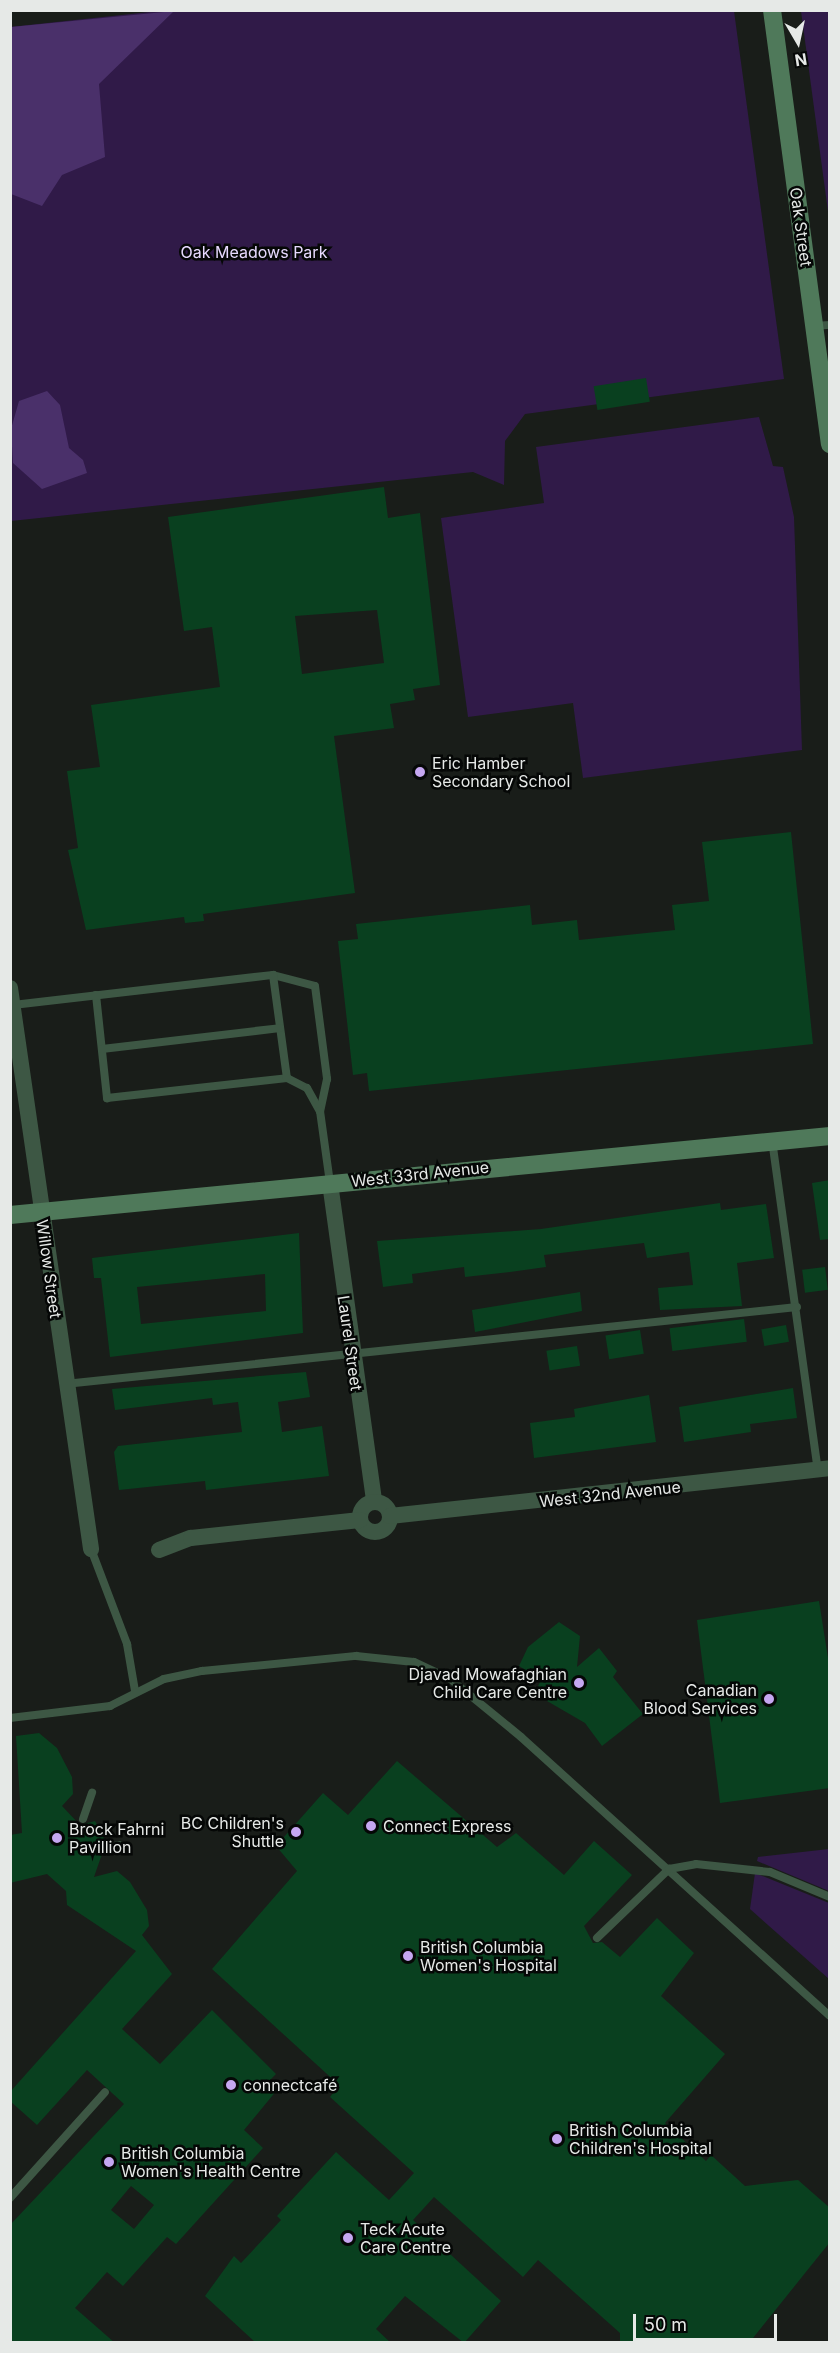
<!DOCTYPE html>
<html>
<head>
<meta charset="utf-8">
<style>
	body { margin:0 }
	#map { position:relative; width:840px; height:2353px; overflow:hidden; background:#191d19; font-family:Inter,sans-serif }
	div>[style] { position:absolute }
	.green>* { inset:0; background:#301a48 }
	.forest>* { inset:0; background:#4a306a }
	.building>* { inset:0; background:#09401f; transform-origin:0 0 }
	.lane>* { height:8px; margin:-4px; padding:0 4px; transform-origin:4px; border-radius:4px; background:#3d5744 }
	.street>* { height:16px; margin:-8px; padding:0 8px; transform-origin:8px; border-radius:8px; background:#3d5744 }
	.street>.ring { margin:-8px; padding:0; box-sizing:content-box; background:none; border:16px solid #3d5744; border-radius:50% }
	.secondary>* { height:18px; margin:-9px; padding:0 9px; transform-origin:9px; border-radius:9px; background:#4f795a }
	.dots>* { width:16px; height:16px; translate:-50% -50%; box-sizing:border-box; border:3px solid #050706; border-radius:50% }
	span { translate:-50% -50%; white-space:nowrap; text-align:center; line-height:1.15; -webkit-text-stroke:5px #050706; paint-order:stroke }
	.street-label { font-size:16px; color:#e6e9e7 }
	.park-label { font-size:16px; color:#e7d9fe }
	.poi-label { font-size:16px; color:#e6e9e7 }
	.left { translate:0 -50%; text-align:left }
	.right { translate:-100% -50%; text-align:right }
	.frame { position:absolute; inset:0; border:12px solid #e6e9e7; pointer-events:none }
	.north { position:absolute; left:768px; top:12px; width:60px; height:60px; -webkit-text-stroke:4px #050706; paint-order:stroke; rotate:171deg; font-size:16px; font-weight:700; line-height:24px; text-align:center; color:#e6e9e7 }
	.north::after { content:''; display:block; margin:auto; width:21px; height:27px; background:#e6e9e7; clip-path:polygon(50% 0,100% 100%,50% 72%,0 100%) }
	.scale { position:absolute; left:633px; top:2314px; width:144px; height:27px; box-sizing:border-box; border:3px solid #e6e9e7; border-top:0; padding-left:8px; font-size:18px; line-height:21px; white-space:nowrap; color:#e6e9e7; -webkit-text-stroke:4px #050706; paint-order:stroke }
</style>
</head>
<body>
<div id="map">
	<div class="green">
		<div style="clip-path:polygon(168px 10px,734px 11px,784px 379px,525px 414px,505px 441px,504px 485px,473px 472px,11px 521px,10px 27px)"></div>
		<div style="clip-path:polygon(801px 11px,829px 11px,829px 219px)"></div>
		<div style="clip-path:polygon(759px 417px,773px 466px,783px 467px,794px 517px,802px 750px,583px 778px,573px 703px,468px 717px,441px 518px,544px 503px,536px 447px)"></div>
		<div style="clip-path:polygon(829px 1849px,829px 1891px,757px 1861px,758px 1857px)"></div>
		<div style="clip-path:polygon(755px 1873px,829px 1903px,829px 1979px,750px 1909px)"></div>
	</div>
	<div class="forest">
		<div style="clip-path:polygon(174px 11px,99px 84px,105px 157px,62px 175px,42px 206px,11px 194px,11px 27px)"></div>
		<div style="clip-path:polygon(47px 391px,60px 405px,69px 448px,83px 460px,87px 473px,42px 489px,13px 463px,11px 429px,19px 401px)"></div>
	</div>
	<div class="building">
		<div style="left:646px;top:378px;width:24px;height:53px;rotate:81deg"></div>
		<div style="clip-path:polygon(evenodd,384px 487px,388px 518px,420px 513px,440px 685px,413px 689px,415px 700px,390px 704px,394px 728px,334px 736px,355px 893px,203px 914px,204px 921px,185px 923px,184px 917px,86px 930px,68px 850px,78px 848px,67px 771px,100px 767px,91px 705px,220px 687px,212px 627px,184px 631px,168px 517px,384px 487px,377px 610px,384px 663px,302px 674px,295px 616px,377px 610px)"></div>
		<div style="clip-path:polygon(791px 832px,813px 1044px,369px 1091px,367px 1073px,353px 1075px,338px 941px,358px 939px,356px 924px,530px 905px,532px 925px,577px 920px,579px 940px,675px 930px,672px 905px,709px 901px,702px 842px)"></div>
		<div style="clip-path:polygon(830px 1180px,830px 1239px,820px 1240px,812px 1183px)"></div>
		<div style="clip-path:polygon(720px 1203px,721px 1210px,766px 1204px,774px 1258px,737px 1263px,742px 1306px,660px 1310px,658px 1288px,693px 1285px,689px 1252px,647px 1258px,644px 1243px,544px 1255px,546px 1267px,510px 1272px,465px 1277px,464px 1267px,412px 1274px,413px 1283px,383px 1287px,377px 1241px,541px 1229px)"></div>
		<div style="clip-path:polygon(evenodd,299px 1233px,303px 1333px,110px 1357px,101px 1278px,94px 1278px,92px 1258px,299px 1233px,265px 1274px,266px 1311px,141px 1324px,137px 1287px,265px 1274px)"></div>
		<div style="left:825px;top:1267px;width:23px;height:23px;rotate:83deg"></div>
		<div style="clip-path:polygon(580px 1292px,582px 1311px,475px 1332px,472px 1310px)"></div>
		<div style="left:744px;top:1319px;width:23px;height:75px;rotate:83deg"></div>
		<div style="left:786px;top:1325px;width:17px;height:25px;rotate:80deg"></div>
		<div style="left:640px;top:1330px;width:24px;height:35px;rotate:81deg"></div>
		<div style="left:577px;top:1346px;width:20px;height:31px;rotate:81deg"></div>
		<div style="clip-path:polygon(306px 1372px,310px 1397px,278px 1402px,282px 1432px,322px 1426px,329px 1476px,206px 1490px,205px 1481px,119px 1490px,114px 1452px,118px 1446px,242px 1432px,238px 1402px,213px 1405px,212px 1398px,115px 1410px,112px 1389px)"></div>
		<div style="clip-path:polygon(793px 1388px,797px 1418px,750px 1424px,751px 1432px,684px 1442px,679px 1407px)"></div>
		<div style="clip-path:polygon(649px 1395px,656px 1442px,534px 1458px,530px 1423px,575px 1417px,574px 1409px)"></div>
		<div style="clip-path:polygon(819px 1601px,830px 1671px,830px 1788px,720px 1803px,697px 1620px)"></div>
		<div style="clip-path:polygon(559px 1622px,580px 1636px,577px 1667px,599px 1648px,617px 1671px,613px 1677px,643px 1714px,602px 1746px,585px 1723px,547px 1701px,550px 1697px,538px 1686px,541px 1680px,519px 1666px,528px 1647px)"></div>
		<div style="clip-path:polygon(evenodd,39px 1733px,57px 1748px,72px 1777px,73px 1794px,62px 1806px,80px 1825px,95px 1821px,106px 1841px,98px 1846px,102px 1854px,94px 1877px,117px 1871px,130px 1882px,147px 1910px,149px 1926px,142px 1935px,172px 1974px,122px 2029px,160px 2064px,212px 2010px,276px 2074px,267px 2083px,277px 2090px,244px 2130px,263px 2148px,176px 2244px,167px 2237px,123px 2286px,107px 2272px,75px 2308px,115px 2343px,10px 2343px,10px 2225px,124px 2104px,87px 2070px,37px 2125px,10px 2101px,10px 2092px,136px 1951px,67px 1905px,66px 1891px,47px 1874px,10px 1883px,10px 1835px,22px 1833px,16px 1736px,39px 1733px,131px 2186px,154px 2205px,134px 2229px,111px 2210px,131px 2186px)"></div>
		<div style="clip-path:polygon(397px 1761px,497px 1847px,516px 1833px,564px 1875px,594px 1841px,632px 1875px,584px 1926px,593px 1943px,602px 1942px,620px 1957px,657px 1918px,694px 1953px,661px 1996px,725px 2054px,665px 2123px,706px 2161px,711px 2155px,745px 2186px,798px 2180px,830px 2208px,830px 2242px,749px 2343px,620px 2343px,620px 2333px,538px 2260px,523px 2277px,434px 2197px,413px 2220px,501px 2301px,464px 2343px,405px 2296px,376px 2329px,391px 2343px,256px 2343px,205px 2296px,234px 2256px,241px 2263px,281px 2220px,277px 2216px,336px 2152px,389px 2200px,414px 2173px,330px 2097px,339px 2085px,212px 1969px,297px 1871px,276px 1846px,323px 1793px,348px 1815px)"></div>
	</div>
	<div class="lane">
		<div style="left:814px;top:326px;width:16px;rotate:-4deg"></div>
		<div style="left:273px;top:975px;width:43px;rotate:14.7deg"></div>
		<div style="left:315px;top:986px;width:94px;rotate:82.6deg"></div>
		<div style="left:327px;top:1079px;width:33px;rotate:102deg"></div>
		<div style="left:96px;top:995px;width:104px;rotate:83.9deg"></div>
		<div style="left:107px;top:1098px;width:181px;rotate:-6.3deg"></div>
		<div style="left:287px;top:1078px;width:22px;rotate:27deg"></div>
		<div style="left:307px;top:1088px;width:26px;rotate:61deg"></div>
		<div style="left:320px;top:1111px;width:73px;rotate:82.1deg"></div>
		<div style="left:13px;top:1005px;width:262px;rotate:-6.6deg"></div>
		<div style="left:273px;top:975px;width:104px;rotate:82.3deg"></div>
		<div style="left:102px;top:1049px;width:179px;rotate:-6.7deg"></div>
		<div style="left:772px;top:1140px;width:334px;rotate:82.1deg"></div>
		<div style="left:65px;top:1384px;width:736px;rotate:-6deg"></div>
		<div style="left:91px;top:1549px;width:102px;rotate:69.2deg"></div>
		<div style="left:127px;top:1644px;width:48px;rotate:80.3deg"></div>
		<div style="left:10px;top:1718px;width:101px;rotate:-6.8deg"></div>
		<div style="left:110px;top:1706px;width:60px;rotate:-26.6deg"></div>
		<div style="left:164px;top:1679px;width:39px;rotate:-12deg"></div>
		<div style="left:202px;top:1671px;width:155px;rotate:-5.6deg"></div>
		<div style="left:356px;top:1656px;width:58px;rotate:5.9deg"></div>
		<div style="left:414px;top:1662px;width:38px;rotate:25deg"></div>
		<div style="left:449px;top:1678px;width:93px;rotate:39.3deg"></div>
		<div style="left:521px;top:1737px;width:416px;rotate:42.1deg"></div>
		<div style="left:83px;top:1819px;width:28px;rotate:-71deg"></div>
		<div style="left:104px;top:1848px;width:16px;rotate:-11deg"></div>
		<div style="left:597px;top:1938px;width:100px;rotate:-43.8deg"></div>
		<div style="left:669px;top:1869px;width:27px;rotate:-10deg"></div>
		<div style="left:696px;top:1864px;width:74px;rotate:6.2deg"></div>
		<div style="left:770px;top:1872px;width:65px;rotate:22.6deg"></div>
		<div style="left:10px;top:2198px;width:142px;rotate:-48.1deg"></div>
	</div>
	<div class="street">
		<div style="left:10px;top:988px;width:567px;rotate:81.78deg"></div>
		<div style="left:330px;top:1183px;width:322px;rotate:82.1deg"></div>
		<div class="ring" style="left:360px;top:1502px;width:14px;height:14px"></div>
		<div style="left:390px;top:1516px;width:443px;rotate:-6.2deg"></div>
		<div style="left:159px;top:1550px;width:34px;rotate:-21deg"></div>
		<div style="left:191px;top:1538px;width:170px;rotate:-6.1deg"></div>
	</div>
	<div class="secondary">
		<div style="left:772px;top:10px;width:438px;rotate:82.4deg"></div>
		<div style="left:10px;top:1215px;width:824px;rotate:-5.5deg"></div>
	</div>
	<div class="dots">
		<div style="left:420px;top:772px;background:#c5a7f1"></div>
		<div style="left:579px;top:1683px;background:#c5a7f1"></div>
		<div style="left:769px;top:1699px;background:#c5a7f1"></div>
		<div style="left:371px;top:1826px;background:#c5a7f1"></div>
		<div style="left:296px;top:1832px;background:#c5a7f1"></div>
		<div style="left:57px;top:1838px;background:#c5a7f1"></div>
		<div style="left:408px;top:1956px;background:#c5a7f1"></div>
		<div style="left:231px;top:2085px;background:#c5a7f1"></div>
		<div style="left:557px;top:2139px;background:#c5a7f1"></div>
		<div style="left:109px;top:2162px;background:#c5a7f1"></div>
		<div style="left:348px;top:2238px;background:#c5a7f1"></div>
	</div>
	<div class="street-label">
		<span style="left:801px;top:227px;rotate:82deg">Oak Street</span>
		<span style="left:420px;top:1174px;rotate:-6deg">West 33rd Avenue</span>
		<span style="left:49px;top:1269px;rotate:82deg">Willow Street</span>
		<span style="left:350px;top:1343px;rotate:82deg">Laurel Street</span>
		<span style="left:610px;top:1494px;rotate:-6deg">West 32nd Avenue</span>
	</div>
	<div class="park-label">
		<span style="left:254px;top:252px">Oak Meadows Park</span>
	</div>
	<div class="poi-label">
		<span class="left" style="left:432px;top:772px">Eric Hamber<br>Secondary School</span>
		<span class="right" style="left:567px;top:1683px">Djavad Mowafaghian<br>Child Care Centre</span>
		<span class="right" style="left:757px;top:1699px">Canadian<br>Blood Services</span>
		<span class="right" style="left:284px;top:1832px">BC Children's<br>Shuttle</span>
		<span class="left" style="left:383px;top:1826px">Connect Express</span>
		<span class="left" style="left:69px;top:1838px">Brock Fahrni<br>Pavillion</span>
		<span class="left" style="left:420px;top:1956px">British Columbia<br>Women's Hospital</span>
		<span class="left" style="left:243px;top:2085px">connectcafé</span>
		<span class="left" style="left:569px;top:2139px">British Columbia<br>Children's Hospital</span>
		<span class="left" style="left:121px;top:2162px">British Columbia<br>Women's Health Centre</span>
		<span class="left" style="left:360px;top:2238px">Teck Acute<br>Care Centre</span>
	</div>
	<div class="frame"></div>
	<div class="north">N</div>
	<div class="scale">50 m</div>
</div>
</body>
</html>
